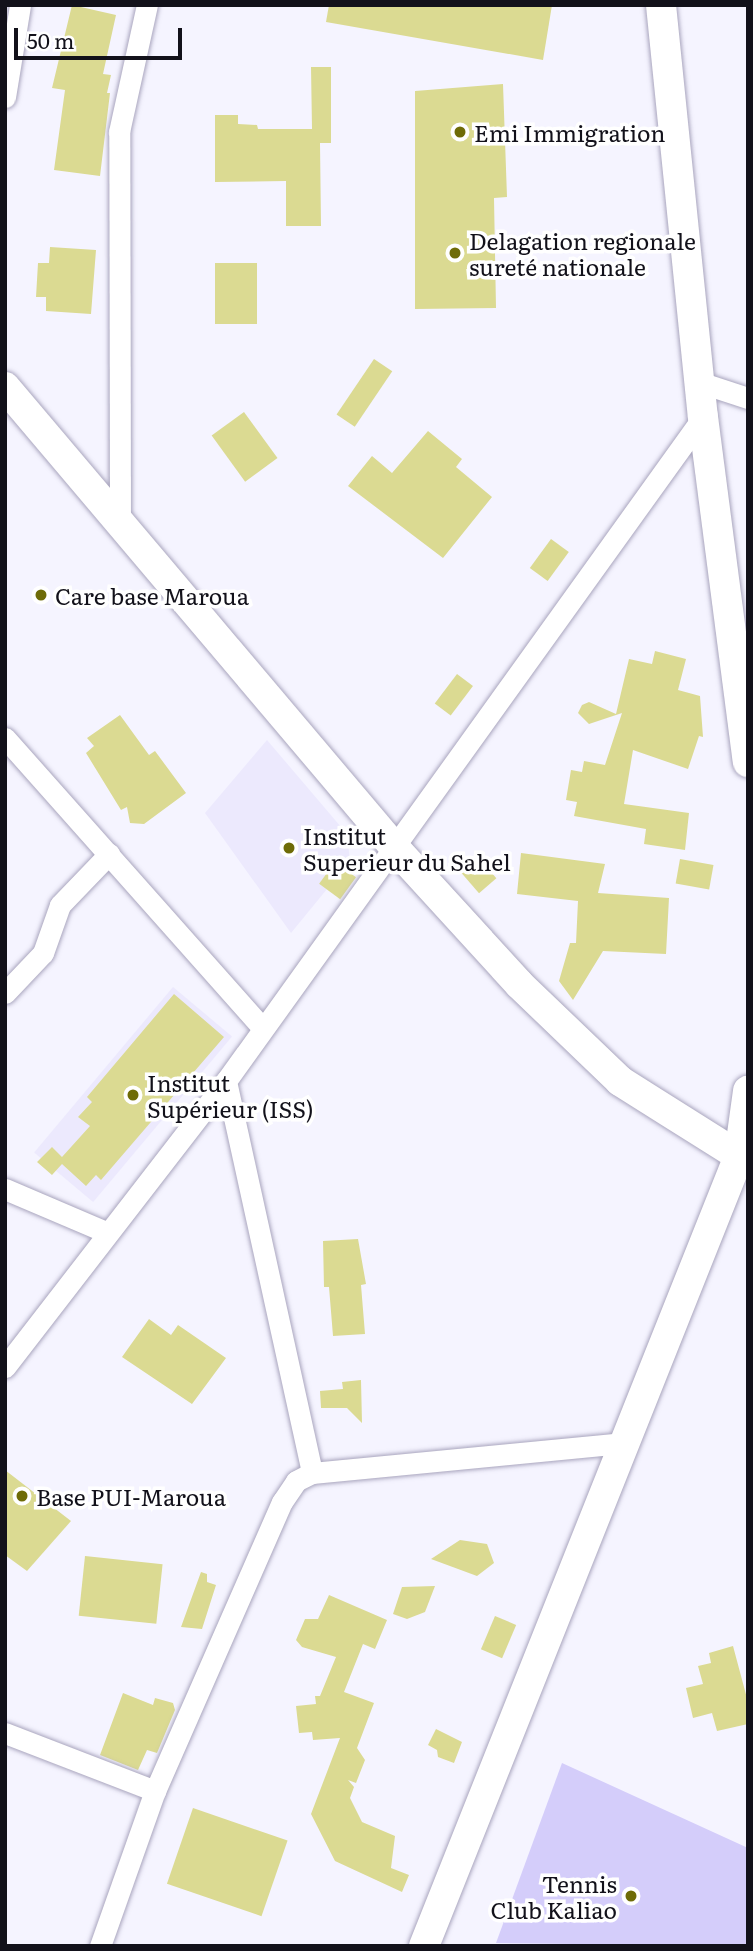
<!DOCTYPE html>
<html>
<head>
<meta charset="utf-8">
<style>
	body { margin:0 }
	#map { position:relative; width:753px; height:1951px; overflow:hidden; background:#f5f4ff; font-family:Literata,serif }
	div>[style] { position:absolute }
	.built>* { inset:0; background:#ece9fd; transform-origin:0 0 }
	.green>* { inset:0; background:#d4cdfa }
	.building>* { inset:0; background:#dbda92; transform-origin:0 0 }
	.roads { filter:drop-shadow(0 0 2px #a9a5be) drop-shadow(0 0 2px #a9a5be) }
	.street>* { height:21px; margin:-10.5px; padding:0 10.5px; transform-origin:10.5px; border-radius:10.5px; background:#fff }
	.secondary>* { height:30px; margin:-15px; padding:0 15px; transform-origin:15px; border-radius:15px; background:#fff }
	.dots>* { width:19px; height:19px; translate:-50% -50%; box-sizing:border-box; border:4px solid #fff; border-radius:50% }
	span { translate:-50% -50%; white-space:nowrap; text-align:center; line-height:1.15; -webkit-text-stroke:7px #fff; paint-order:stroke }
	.poi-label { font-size:23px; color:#12111a }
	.left { translate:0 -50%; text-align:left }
	.right { translate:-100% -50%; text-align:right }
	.frame { position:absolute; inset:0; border:7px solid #12111a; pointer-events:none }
	.scale { position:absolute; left:14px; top:28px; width:168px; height:32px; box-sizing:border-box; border:4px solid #12111a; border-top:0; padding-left:9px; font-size:21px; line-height:24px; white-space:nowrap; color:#12111a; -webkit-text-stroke:5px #fff; paint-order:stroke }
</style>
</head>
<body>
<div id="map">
	<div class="built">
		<div style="clip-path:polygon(267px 740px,347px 834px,350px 861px,291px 933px,205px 813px)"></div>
		<div style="left:173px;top:987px;width:77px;height:216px;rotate:40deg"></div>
	</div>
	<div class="green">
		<div style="clip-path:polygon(562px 1763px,748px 1848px,748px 1946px,496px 1943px)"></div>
	</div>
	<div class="building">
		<div style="clip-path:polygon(72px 5px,116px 15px,103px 74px,111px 75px,107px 93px,110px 93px,100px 176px,54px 170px,65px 90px,52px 88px)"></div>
		<div style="clip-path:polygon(329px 5px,552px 5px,543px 60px,326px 22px)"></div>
		<div style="clip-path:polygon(311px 67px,331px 67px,331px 143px,320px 143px,321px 226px,286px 226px,286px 181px,215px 182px,215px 115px,238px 115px,238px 124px,257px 125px,258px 129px,312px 129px)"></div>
		<div style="clip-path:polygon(503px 84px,507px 197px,494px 198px,496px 308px,415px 309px,415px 91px)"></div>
		<div style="clip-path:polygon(50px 247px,96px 250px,91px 314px,46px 311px,46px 297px,36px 297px,38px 263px,49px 263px)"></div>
		<div style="left:215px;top:263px;width:42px;height:61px"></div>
		<div style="left:374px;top:359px;width:22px;height:67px;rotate:34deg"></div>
		<div style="left:244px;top:412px;width:57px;height:40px;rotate:54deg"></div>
		<div style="clip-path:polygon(428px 431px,462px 459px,456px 467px,492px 497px,443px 558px,348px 486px,372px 456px,392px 473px)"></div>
		<div style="left:551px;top:539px;width:22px;height:36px;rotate:36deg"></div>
		<div style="clip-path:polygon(655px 651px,686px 659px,678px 690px,700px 696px,703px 737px,699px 736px,688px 769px,633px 750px,624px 804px,689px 813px,685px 850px,644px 844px,646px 829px,574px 816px,577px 802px,566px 800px,571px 770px,582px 772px,584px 761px,605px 765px,622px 713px,589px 724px,578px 713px,582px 705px,589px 702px,616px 714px,629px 659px,652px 664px)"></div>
		<div style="left:457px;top:674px;width:20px;height:37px;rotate:37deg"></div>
		<div style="clip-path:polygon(120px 715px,149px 755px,155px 751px,186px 793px,144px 824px,130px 823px,127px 807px,121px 810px,86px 753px,94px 746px,87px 738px)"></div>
		<div style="clip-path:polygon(521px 853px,605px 864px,598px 893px,669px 898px,666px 954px,603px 951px,573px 1000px,559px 981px,570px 943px,576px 943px,578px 901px,517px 894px)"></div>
		<div style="left:478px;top:857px;width:28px;height:23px;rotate:49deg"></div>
		<div style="left:680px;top:859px;width:34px;height:25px;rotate:10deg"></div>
		<div style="left:335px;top:862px;width:26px;height:27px;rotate:36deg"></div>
		<div style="clip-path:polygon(174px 994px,224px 1037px,101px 1180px,96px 1175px,86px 1186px,62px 1164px,52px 1175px,37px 1162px,52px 1147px,62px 1157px,90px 1126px,78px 1117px,92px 1102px,87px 1097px)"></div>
		<div style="clip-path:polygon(358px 1239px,366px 1284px,361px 1285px,365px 1334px,333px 1336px,329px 1287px,324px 1287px,323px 1241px)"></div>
		<div style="clip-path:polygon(149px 1319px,171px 1335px,178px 1325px,226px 1358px,192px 1404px,122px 1357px)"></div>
		<div style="clip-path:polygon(361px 1380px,362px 1423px,347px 1408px,321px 1408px,320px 1391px,343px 1389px,342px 1382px)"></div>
		<div style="clip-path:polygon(5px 1470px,71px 1521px,27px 1571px,5px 1555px)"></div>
		<div style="clip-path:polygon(460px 1540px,487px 1544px,494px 1563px,477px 1576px,431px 1559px)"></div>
		<div style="left:85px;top:1556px;width:78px;height:60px;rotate:6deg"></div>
		<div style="clip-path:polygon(201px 1572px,207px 1574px,207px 1582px,216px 1585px,202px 1629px,181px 1627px)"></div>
		<div style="clip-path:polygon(435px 1586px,425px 1612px,407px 1619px,393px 1614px,402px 1587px)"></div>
		<div style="clip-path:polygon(329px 1595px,387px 1620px,375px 1649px,363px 1644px,344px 1692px,374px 1703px,357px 1748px,365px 1760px,356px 1783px,348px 1780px,354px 1787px,350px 1798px,362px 1822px,395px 1836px,391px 1868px,409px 1875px,402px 1892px,335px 1861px,311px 1814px,340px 1738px,313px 1740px,312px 1732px,299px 1733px,296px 1706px,316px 1704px,315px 1696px,320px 1696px,336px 1657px,302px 1647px,296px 1640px,305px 1619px,318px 1619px)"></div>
		<div style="left:495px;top:1616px;width:23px;height:36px;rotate:23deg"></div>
		<div style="clip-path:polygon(733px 1646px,748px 1702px,748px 1724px,717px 1731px,712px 1713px,693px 1718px,686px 1688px,703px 1684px,698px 1666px,711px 1663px,709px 1653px)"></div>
		<div style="clip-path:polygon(123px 1693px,153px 1705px,155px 1698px,173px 1703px,175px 1710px,157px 1753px,147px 1750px,138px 1770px,100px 1755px)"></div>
		<div style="clip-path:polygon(436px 1729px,462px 1742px,454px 1763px,438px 1757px,437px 1750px,428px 1745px)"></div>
		<div style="left:193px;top:1808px;width:100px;height:80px;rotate:19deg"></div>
	</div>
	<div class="roads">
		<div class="street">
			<div style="left:5px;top:97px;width:93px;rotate:-80.7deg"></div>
			<div style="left:699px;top:382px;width:52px;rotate:18.1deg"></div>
			<div style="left:120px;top:520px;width:388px;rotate:-90.1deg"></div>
			<div style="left:119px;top:132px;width:130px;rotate:-77.6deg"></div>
			<div style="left:5px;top:738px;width:385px;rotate:48.4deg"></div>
			<div style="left:5px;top:993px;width:55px;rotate:-46.5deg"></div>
			<div style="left:43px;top:953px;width:51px;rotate:-70.5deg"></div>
			<div style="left:60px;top:905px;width:71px;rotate:-46.1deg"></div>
			<div style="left:226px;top:1081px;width:401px;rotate:77.6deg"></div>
			<div style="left:5px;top:1189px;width:110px;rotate:23.1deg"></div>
			<div style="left:5px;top:1367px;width:361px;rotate:-52.3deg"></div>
			<div style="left:226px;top:1081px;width:818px;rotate:-54.31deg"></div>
			<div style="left:5px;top:1733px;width:161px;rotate:21.1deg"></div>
			<div style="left:100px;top:1946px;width:164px;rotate:-70.5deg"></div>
			<div style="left:155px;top:1791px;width:316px;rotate:-66.3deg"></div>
			<div style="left:282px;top:1502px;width:25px;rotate:-56deg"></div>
			<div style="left:296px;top:1481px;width:18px;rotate:-27deg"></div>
			<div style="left:312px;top:1473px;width:314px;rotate:-5.5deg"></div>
		</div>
		<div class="secondary">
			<div style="left:661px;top:5px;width:414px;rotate:84.2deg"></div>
			<div style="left:703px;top:417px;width:348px;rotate:82.6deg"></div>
			<div style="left:5px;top:387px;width:604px;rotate:49.77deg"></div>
			<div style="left:395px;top:848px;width:184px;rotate:47.6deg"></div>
			<div style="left:519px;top:984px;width:140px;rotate:43.8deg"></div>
			<div style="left:620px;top:1081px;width:141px;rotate:32.2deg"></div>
			<div style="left:424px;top:1946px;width:850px;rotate:-68.26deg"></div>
			<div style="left:739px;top:1156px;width:66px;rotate:-82.1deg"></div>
		</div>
	</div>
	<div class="dots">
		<div style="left:460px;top:132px;background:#6e6b07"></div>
		<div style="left:455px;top:253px;background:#6e6b07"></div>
		<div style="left:41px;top:595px;background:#6e6b07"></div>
		<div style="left:289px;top:848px;background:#6e6b07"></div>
		<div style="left:133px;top:1095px;background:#6e6b07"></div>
		<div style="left:22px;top:1496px;background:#6e6b07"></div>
		<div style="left:631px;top:1896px;background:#6e6b07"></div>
	</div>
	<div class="poi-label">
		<span class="left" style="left:474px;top:132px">Emi Immigration</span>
		<span class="left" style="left:469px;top:253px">Delagation regionale<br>sureté nationale</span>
		<span class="left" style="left:55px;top:595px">Care base Maroua</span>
		<span class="left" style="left:303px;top:848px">Institut<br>Superieur du Sahel</span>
		<span class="left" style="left:147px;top:1095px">Institut<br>Supérieur (ISS)</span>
		<span class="left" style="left:36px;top:1496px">Base PUI-Maroua</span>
		<span class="right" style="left:617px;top:1896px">Tennis<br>Club Kaliao</span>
	</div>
	<div class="frame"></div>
	<div class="scale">50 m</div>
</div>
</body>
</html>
